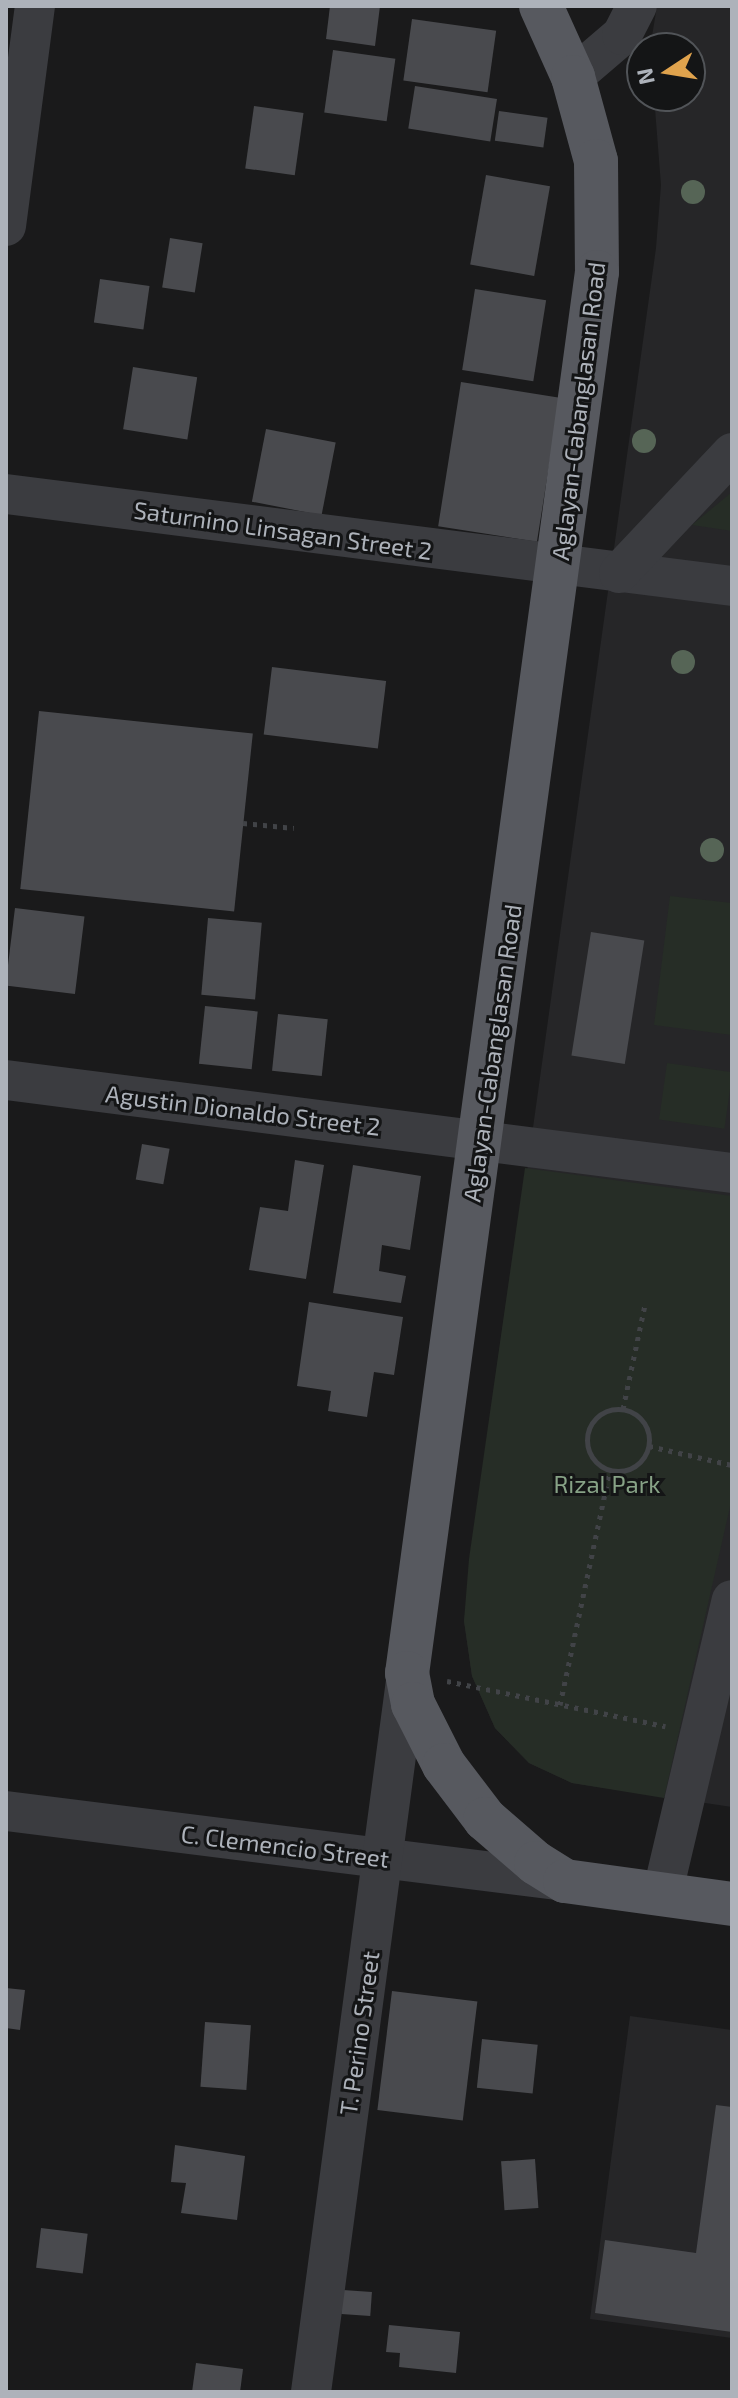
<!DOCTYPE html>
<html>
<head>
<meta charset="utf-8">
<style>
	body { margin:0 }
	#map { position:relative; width:738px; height:2398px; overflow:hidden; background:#1a1a1b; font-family:"Exo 2",sans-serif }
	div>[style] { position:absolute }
	.built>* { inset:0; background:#262628 }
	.green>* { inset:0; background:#262d26; transform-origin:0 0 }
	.building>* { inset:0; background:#494a4e; transform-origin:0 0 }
	.path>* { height:5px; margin-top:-2.5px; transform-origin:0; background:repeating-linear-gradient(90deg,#414347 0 4px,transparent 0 10px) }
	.path>.ring { margin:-2.5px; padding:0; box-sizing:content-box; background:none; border:5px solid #414347; border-radius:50% }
	.minor>* { height:40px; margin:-20px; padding:0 20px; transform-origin:20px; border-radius:20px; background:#3b3c40 }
	.major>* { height:44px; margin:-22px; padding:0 22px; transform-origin:22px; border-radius:22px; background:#57595f }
	.trees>* { width:24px; height:24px; margin:-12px; border-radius:50%; background:#566556 }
	span { translate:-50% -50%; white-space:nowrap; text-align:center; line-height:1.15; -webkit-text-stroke:6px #141516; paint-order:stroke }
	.street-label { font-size:24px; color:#adb2ba }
	.park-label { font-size:24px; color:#87a286 }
	.frame { position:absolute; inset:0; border:8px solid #adb2ba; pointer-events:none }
	.north { position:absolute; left:626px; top:32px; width:80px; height:80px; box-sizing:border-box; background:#141516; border:2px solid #515458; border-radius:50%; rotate:258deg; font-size:22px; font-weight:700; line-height:32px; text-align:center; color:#adb2ba }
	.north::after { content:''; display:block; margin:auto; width:28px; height:36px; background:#e0a34d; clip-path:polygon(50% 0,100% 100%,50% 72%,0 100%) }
</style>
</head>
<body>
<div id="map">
	<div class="built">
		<div style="clip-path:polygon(657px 6px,732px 6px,732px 1807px,572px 1783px,529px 1763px,495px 1728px,472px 1676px,464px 1621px,656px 248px,661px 185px,654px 96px,690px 96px,690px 48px,650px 48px)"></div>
		<div style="clip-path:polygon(630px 2016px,732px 2030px,732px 2338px,590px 2319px)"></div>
	</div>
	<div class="green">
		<div style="clip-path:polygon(732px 492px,732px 531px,692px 525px)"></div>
		<div style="clip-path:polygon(670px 896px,732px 903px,732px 1035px,654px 1025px)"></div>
		<div style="left:667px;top:1063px;width:66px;height:57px;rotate:8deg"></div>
		<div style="clip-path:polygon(525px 1168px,732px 1196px,732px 1498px,664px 1798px,572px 1783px,529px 1763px,495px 1728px,472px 1676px,464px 1621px,469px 1559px)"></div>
	</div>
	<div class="building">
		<div style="clip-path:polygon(330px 6px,380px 6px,375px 46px,326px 39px)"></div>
		<div style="left:412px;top:19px;width:85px;height:62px;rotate:8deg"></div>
		<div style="left:333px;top:50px;width:63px;height:63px;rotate:8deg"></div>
		<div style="left:415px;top:86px;width:83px;height:43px;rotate:9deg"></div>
		<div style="left:254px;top:106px;width:50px;height:63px;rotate:8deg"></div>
		<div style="left:499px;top:111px;width:49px;height:30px;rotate:8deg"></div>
		<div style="left:486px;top:175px;width:65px;height:91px;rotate:10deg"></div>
		<div style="left:170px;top:238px;width:33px;height:50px;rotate:9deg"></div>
		<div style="left:100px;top:279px;width:50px;height:44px;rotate:8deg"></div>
		<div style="left:475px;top:289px;width:72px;height:82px;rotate:9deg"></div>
		<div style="left:133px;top:367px;width:65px;height:63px;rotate:9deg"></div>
		<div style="left:461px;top:382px;width:100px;height:146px;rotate:9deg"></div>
		<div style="left:266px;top:429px;width:71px;height:74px;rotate:11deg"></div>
		<div style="left:272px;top:667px;width:115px;height:68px;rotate:7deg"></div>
		<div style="left:39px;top:711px;width:215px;height:179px;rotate:6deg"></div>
		<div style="left:15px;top:908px;width:70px;height:78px;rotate:7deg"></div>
		<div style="left:208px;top:918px;width:54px;height:77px;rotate:5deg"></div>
		<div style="left:591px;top:932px;width:54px;height:125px;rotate:9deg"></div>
		<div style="left:205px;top:1006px;width:53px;height:58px;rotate:6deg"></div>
		<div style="left:278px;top:1014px;width:50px;height:57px;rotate:6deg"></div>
		<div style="left:142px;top:1144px;width:28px;height:36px;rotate:10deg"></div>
		<div style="clip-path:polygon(295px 1160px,324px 1165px,306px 1279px,249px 1270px,260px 1207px,288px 1211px)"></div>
		<div style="clip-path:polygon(353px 1165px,421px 1176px,410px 1250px,382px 1245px,379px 1271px,406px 1276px,401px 1303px,333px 1293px)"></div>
		<div style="clip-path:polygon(309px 1302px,403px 1317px,394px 1375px,374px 1372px,367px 1417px,328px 1411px,331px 1391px,297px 1386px)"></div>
		<div style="clip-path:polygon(6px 1988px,25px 1990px,20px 2030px,6px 2028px)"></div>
		<div style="left:392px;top:1991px;width:86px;height:120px;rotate:7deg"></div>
		<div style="left:205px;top:2022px;width:46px;height:65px;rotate:4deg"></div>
		<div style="left:482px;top:2039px;width:56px;height:49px;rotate:6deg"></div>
		<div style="clip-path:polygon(716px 2105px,732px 2107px,732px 2332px,595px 2313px,605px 2240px,696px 2253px)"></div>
		<div style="clip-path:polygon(175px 2145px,245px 2156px,237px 2220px,181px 2213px,186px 2183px,171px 2182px)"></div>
		<div style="left:535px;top:2159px;width:49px;height:34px;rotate:86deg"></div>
		<div style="left:41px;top:2228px;width:47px;height:40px;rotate:7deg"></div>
		<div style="left:343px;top:2290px;width:29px;height:24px;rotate:4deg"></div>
		<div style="clip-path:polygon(389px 2325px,460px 2332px,456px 2373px,399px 2367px,400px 2353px,386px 2352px)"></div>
		<div style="clip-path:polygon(196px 2363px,243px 2369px,240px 2392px,192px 2392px)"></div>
	</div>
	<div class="path">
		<div style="left:243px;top:823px;width:51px;rotate:5.6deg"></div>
		<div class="ring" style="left:587px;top:1409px;width:57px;height:57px"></div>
		<div style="left:623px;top:1409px;width:106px;rotate:-78.1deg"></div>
		<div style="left:649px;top:1446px;width:85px;rotate:12.9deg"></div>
		<div style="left:447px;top:1681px;width:223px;rotate:11.7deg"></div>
		<div style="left:560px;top:1705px;width:240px;rotate:-78deg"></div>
	</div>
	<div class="minor">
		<div style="left:573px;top:77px;width:65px;rotate:-40.6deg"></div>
		<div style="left:622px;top:35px;width:33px;rotate:-63deg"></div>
		<div style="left:6px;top:226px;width:222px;rotate:-82.5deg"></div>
		<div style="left:6px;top:494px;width:732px;rotate:7.22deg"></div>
		<div style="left:619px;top:573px;width:165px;rotate:-46.7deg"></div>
		<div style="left:6px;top:1080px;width:732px;rotate:7.3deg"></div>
		<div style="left:6px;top:1811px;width:563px;rotate:7.14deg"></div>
		<div style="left:662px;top:1895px;width:303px;rotate:-76.7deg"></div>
		<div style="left:311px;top:2392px;width:725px;rotate:-82.39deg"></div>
	</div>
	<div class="major">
		<div style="left:541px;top:6px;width:78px;rotate:65.7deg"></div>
		<div style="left:573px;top:77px;width:87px;rotate:74.7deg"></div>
		<div style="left:596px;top:161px;width:111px;rotate:89.5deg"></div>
		<div style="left:597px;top:272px;width:1414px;rotate:97.72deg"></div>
		<div style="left:407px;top:1673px;width:32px;rotate:79deg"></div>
		<div style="left:413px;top:1704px;width:68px;rotate:63.1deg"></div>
		<div style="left:444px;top:1765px;width:68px;rotate:52.8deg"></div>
		<div style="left:485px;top:1819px;width:67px;rotate:40.8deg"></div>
		<div style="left:536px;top:1863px;width:34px;rotate:32deg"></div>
		<div style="left:565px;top:1881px;width:169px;rotate:7.8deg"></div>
	</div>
	<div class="trees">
		<div style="left:693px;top:192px"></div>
		<div style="left:644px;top:441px"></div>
		<div style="left:683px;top:662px"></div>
		<div style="left:712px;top:850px"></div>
	</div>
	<div class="street-label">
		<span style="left:578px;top:411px;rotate:-83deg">Aglayan-Cabanglasan Road</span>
		<span style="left:283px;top:530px;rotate:8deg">Saturnino Linsagan Street 2</span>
		<span style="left:492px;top:1053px;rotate:-82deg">Aglayan-Cabanglasan Road</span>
		<span style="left:243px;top:1110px;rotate:7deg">Agustin Dionaldo Street 2</span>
		<span style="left:285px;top:1846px;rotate:7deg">C. Clemencio Street</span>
		<span style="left:359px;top:2033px;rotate:-82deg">T. Perino Street</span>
	</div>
	<div class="park-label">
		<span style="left:607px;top:1484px">Rizal Park</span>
	</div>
	<div class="frame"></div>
	<div class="north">N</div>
</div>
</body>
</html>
